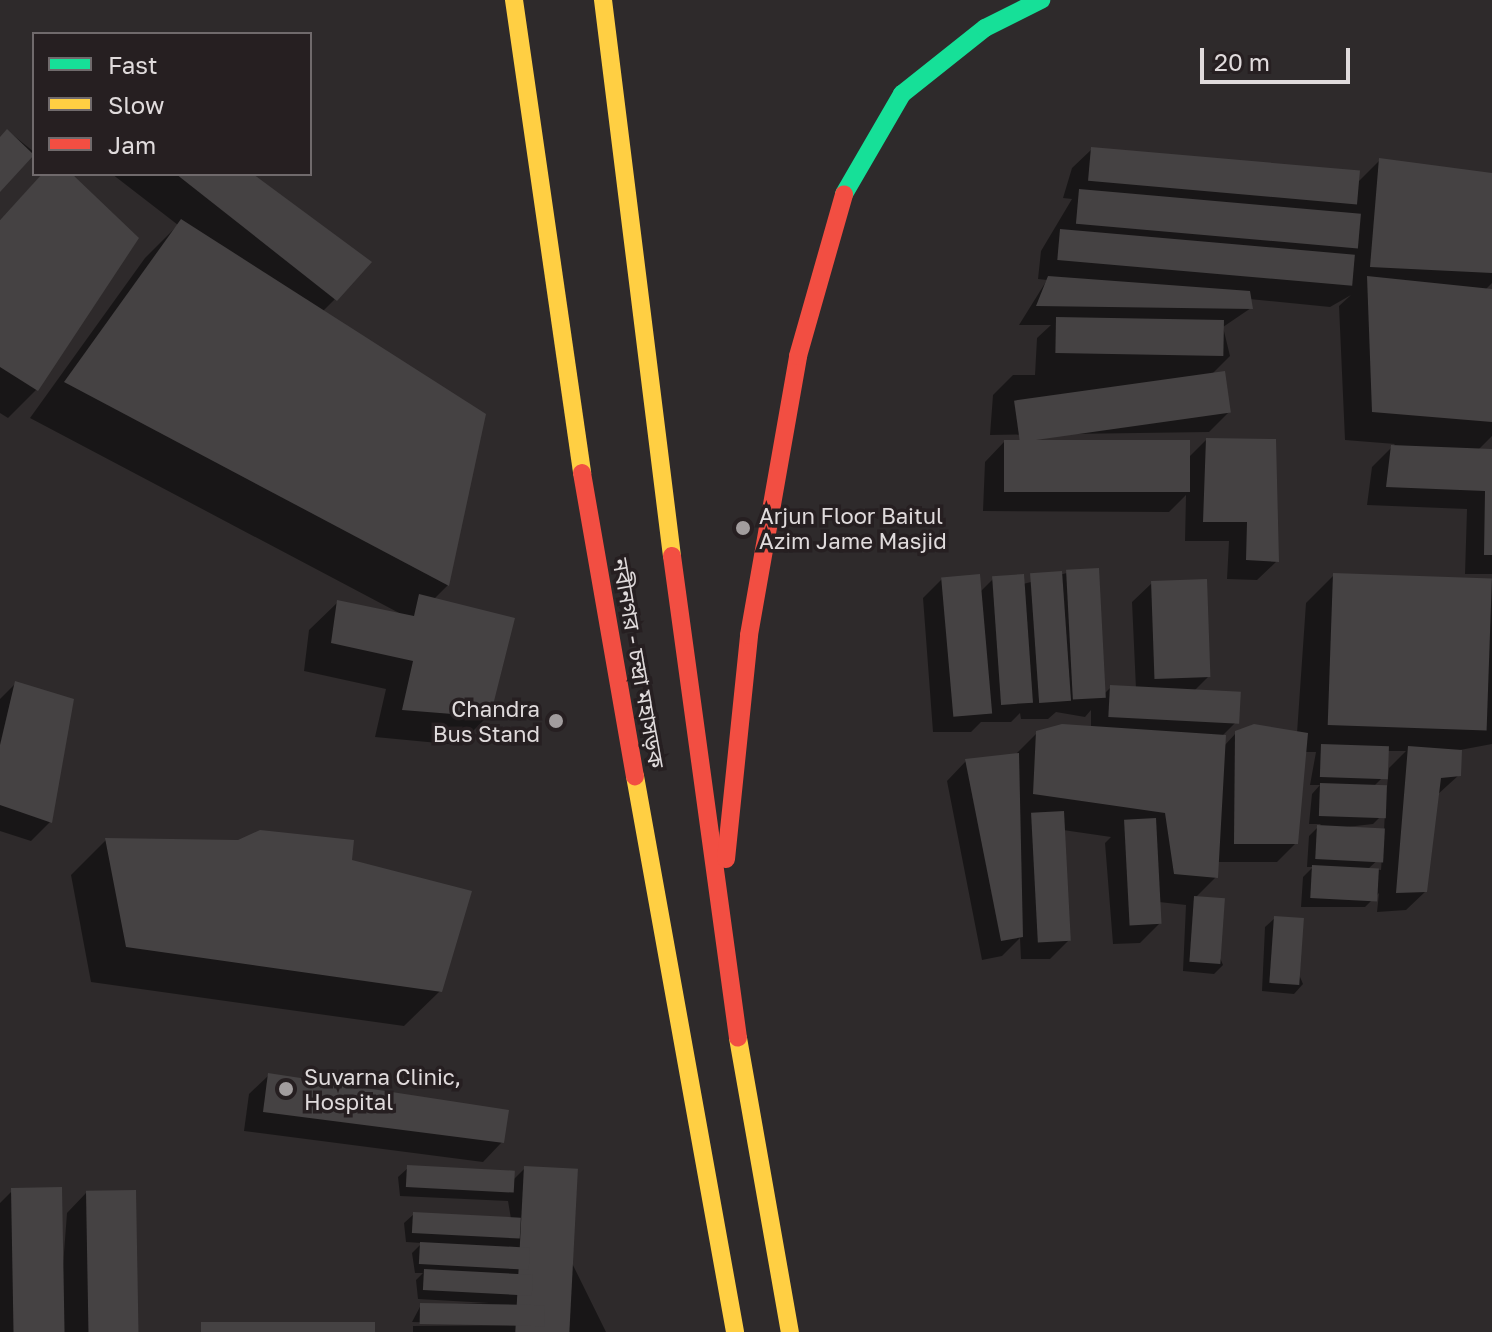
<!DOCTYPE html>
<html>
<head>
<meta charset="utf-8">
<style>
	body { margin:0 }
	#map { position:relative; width:1492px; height:1332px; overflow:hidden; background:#2e2a2b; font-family:"Golos Text","Noto Sans Bengali",sans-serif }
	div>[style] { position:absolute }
	.shadow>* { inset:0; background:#0007 }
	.building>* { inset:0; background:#454243; transform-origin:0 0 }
	.fast>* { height:18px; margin:-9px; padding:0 9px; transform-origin:9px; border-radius:9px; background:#16e098 }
	.slow>* { height:18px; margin:-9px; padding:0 9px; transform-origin:9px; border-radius:9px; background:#ffcf43 }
	.jam>* { height:18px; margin:-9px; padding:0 9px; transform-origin:9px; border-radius:9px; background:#f24e42 }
	.dots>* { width:22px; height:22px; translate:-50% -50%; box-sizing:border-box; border:4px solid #261f21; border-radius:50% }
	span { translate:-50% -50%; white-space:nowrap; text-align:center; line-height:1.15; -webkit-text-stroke:7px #261f21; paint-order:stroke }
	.poi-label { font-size:22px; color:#e0dbdc }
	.left { translate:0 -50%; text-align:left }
	.right { translate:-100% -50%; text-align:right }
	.street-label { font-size:22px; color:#e0dbdc }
	.legend { position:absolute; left:32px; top:32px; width:280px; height:144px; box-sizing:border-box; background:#261f21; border:2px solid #706a6c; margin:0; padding:10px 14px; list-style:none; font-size:24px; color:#e0dbdc }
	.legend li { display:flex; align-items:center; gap:16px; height:40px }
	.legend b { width:40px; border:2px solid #706a6c }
	.scale { position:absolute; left:1200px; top:48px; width:150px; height:36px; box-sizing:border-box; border:4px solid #e0dbdc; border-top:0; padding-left:10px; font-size:24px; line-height:28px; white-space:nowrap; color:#e0dbdc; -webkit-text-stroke:6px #261f21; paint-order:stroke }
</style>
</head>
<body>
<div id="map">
	<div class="shadow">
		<div style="clip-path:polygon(8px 131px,34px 152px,0 189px,0 139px)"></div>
		<div style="clip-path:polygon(1092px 149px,1356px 184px,1380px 160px,1492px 175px,1492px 283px,1485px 290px,1492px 291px,1492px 436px,1478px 450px,1492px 451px,1492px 574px,1465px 574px,1467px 509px,1367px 505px,1372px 467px,1395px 444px,1345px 440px,1339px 306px,1351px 295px,1330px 307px,1249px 299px,1251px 308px,1223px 327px,1230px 356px,1213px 373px,1229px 412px,1209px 432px,990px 435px,993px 395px,1013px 375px,1035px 375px,1037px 338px,1051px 325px,1019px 325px,1047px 280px,1038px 279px,1041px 251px,1072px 199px,1063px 198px,1072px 168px)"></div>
		<div style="clip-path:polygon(43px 174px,70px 174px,137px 238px,36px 390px,8px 418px,0 413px,0 220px)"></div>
		<div style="clip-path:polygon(112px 174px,250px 174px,335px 299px,322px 312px,448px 585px,433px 600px,488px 716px,459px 745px,375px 737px,386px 689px,304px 671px,309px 630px,338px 602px,401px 614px,30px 418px,145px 258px,178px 225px)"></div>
		<div style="clip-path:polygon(1206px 440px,1277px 561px,1257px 580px,1227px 579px,1229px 541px,1185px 541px,1186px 495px,1169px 512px,983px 511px,985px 462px,1004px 442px,1188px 458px)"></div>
		<div style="clip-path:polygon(evenodd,1067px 573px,1104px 694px,1111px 687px,1136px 689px,1132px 602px,1152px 583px,1209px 676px,1193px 692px,1236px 722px,1222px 736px,1224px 746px,1236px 733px,1297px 733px,1306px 603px,1334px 575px,1492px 580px,1492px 744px,1460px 750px,1459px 775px,1437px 795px,1426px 891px,1406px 910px,1377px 912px,1379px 893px,1365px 907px,1301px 907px,1303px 877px,1313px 867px,1307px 867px,1309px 836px,1321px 824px,1309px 824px,1312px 794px,1320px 785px,1310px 785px,1316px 752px,1304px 752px,1296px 843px,1277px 862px,1217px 862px,1216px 877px,1195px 898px,1223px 965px,1214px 974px,1183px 971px,1186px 905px,1159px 902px,1160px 923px,1140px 943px,1113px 944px,1105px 843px,1111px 837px,1063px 830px,1069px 940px,1050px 959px,1021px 959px,1020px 938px,1002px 956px,982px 960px,947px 781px,966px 761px,1015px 755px,1037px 733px,1091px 728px,1091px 710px,1085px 717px,1056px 712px,1048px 719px,1021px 719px,1020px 713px,1011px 722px,981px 722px,971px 732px,933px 732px,923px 598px,942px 579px,980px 592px,993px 579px,1023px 584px,1067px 573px,1386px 751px,1406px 751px,1389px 768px,1387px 787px,1373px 787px,1384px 776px,1386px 751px,1067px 573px,1385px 812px,1384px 830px,1338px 828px,1373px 824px,1385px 812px,1067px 573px,1382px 856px,1381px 870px,1368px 869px,1382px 856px)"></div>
		<div style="clip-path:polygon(16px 683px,50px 822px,31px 841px,0 831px,0 699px)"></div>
		<div style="clip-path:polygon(106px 840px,350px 862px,440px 991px,404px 1026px,91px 982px,71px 875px)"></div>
		<div style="clip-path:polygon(1275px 918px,1303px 984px,1294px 994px,1262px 991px,1265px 927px)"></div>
		<div style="clip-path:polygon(269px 1075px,502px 1142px,483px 1162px,244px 1131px,249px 1094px)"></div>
		<div style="clip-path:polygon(408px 1168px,514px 1179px,525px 1168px,606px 1332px,413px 1332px,413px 1326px,531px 1325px,412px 1322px,421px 1305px,489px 1303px,418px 1299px,416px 1280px,423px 1273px,415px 1273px,412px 1253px,422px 1243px,406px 1242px,404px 1223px,414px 1214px,511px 1219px,508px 1201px,400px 1196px,398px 1177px)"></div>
		<div style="clip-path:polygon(12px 1191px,62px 1279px,67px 1213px,86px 1193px,136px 1332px,0 1332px,0 1203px)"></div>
	</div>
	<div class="building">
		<div style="clip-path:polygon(7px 129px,34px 155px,0 192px,0 137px)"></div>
		<div style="left:1091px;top:147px;width:270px;height:34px;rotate:5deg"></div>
		<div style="clip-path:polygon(1379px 158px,1492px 173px,1492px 273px,1370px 267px)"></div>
		<div style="clip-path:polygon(42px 174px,72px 174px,139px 238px,38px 391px,0 367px,0 220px)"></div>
		<div style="clip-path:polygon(176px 174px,253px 174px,372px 262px,337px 301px)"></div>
		<div style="left:1079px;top:189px;width:283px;height:35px;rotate:5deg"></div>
		<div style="clip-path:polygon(181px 219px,486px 414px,449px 586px,64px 382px)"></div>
		<div style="left:1060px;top:229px;width:296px;height:31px;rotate:5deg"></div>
		<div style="clip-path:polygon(1048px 276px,1250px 291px,1253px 309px,1036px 306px)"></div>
		<div style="clip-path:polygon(1367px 276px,1492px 289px,1492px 422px,1372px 412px)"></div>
		<div style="left:1056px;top:317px;width:168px;height:36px;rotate:1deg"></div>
		<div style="left:1225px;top:371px;width:42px;height:213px;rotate:82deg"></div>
		<div style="clip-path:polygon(1206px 438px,1276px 439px,1279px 562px,1246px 560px,1247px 522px,1203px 522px)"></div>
		<div style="left:1004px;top:440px;width:186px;height:52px"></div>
		<div style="clip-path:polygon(1391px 445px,1492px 449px,1492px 555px,1484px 555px,1485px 491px,1386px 487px)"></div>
		<div style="left:1099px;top:568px;width:130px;height:33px;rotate:87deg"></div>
		<div style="left:1062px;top:571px;width:130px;height:32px;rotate:86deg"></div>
		<div style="left:1333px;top:573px;width:159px;height:152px;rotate:2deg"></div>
		<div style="left:980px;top:574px;width:140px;height:39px;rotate:85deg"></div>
		<div style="left:1024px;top:574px;width:129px;height:32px;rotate:86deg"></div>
		<div style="left:1207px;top:579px;width:98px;height:56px;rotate:88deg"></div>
		<div style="clip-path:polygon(419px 594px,515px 618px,490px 717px,402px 710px,413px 661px,331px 643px,337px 600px,414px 616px)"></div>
		<div style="clip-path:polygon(15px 681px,74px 699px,52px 823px,0 805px,0 745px)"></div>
		<div style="left:1110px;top:685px;width:131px;height:32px;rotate:3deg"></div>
		<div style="clip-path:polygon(1062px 724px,1226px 735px,1218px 878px,1174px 874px,1165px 813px,1033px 794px,1036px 731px)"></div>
		<div style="clip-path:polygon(1254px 724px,1308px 733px,1298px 844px,1234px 844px,1235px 731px)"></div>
		<div style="left:1321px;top:744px;width:68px;height:33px;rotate:2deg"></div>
		<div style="clip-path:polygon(1408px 746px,1462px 750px,1461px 776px,1441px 778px,1427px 892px,1396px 893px)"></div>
		<div style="clip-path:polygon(1019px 753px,1023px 937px,1001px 941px,965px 759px)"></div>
		<div style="left:1320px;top:783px;width:67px;height:33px;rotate:2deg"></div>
		<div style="left:1064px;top:811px;width:130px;height:33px;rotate:87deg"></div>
		<div style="left:1156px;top:818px;width:106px;height:32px;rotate:87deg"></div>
		<div style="left:1317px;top:825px;width:68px;height:34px;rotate:3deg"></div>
		<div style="clip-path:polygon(260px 830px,354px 840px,352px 860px,472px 891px,442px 992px,126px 947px,105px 838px,238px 840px)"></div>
		<div style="left:1312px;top:865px;width:67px;height:33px;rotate:3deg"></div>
		<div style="left:1194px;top:896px;width:31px;height:66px;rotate:4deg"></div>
		<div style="left:1274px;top:916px;width:30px;height:67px;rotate:4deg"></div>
		<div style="clip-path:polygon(268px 1073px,509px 1110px,504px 1143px,263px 1112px)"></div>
		<div style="left:407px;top:1165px;width:108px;height:22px;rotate:3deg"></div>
		<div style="left:524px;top:1166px;width:54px;height:169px;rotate:3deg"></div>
		<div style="left:62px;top:1187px;width:145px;height:51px;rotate:89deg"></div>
		<div style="left:136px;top:1190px;width:142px;height:50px;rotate:89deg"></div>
		<div style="left:413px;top:1212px;width:108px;height:21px;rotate:3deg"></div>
		<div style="left:420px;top:1242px;width:110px;height:22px;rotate:3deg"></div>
		<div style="left:424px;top:1269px;width:109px;height:21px;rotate:3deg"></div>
		<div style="left:420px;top:1303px;width:125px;height:21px;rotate:1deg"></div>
		<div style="left:201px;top:1322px;width:174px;height:10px"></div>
	</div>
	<div class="fast">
		<div style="left:844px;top:194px;width:116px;rotate:-59.9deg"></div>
		<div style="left:902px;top:94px;width:106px;rotate:-38.5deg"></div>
		<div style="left:985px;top:28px;width:63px;rotate:-26.6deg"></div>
	</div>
	<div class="slow">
		<div style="left:514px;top:0;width:478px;rotate:81.8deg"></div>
		<div style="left:603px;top:0;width:560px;rotate:82.93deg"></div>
		<div style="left:635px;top:776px;width:565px;rotate:79.8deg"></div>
		<div style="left:738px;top:1038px;width:299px;rotate:80deg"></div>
	</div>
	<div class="jam">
		<div style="left:582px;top:473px;width:308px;rotate:80.1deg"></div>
		<div style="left:672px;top:556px;width:486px;rotate:82.2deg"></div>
		<div style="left:726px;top:859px;width:225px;rotate:-84.1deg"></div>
		<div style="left:749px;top:635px;width:283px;rotate:-80deg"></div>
		<div style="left:798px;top:356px;width:168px;rotate:-74.1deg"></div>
	</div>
	<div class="dots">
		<div style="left:743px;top:528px;background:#a29d9e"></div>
		<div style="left:556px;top:721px;background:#a29d9e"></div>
		<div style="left:286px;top:1089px;background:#a29d9e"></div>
	</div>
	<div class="poi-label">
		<span class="left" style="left:759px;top:528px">Arjun Floor Baitul<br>Azim Jame Masjid</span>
		<span class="right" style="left:540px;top:721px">Chandra<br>Bus Stand</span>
		<span class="left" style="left:304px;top:1089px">Suvarna Clinic,<br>Hospital</span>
	</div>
	<div class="street-label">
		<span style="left:639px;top:663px;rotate:80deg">নবীনগর - চন্দ্রা মহাসড়ক</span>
	</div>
	<ul class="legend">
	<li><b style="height:10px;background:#16e098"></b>Fast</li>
	<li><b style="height:10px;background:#ffcf43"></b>Slow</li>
	<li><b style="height:10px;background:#f24e42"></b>Jam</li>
	</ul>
	<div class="scale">20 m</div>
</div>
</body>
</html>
